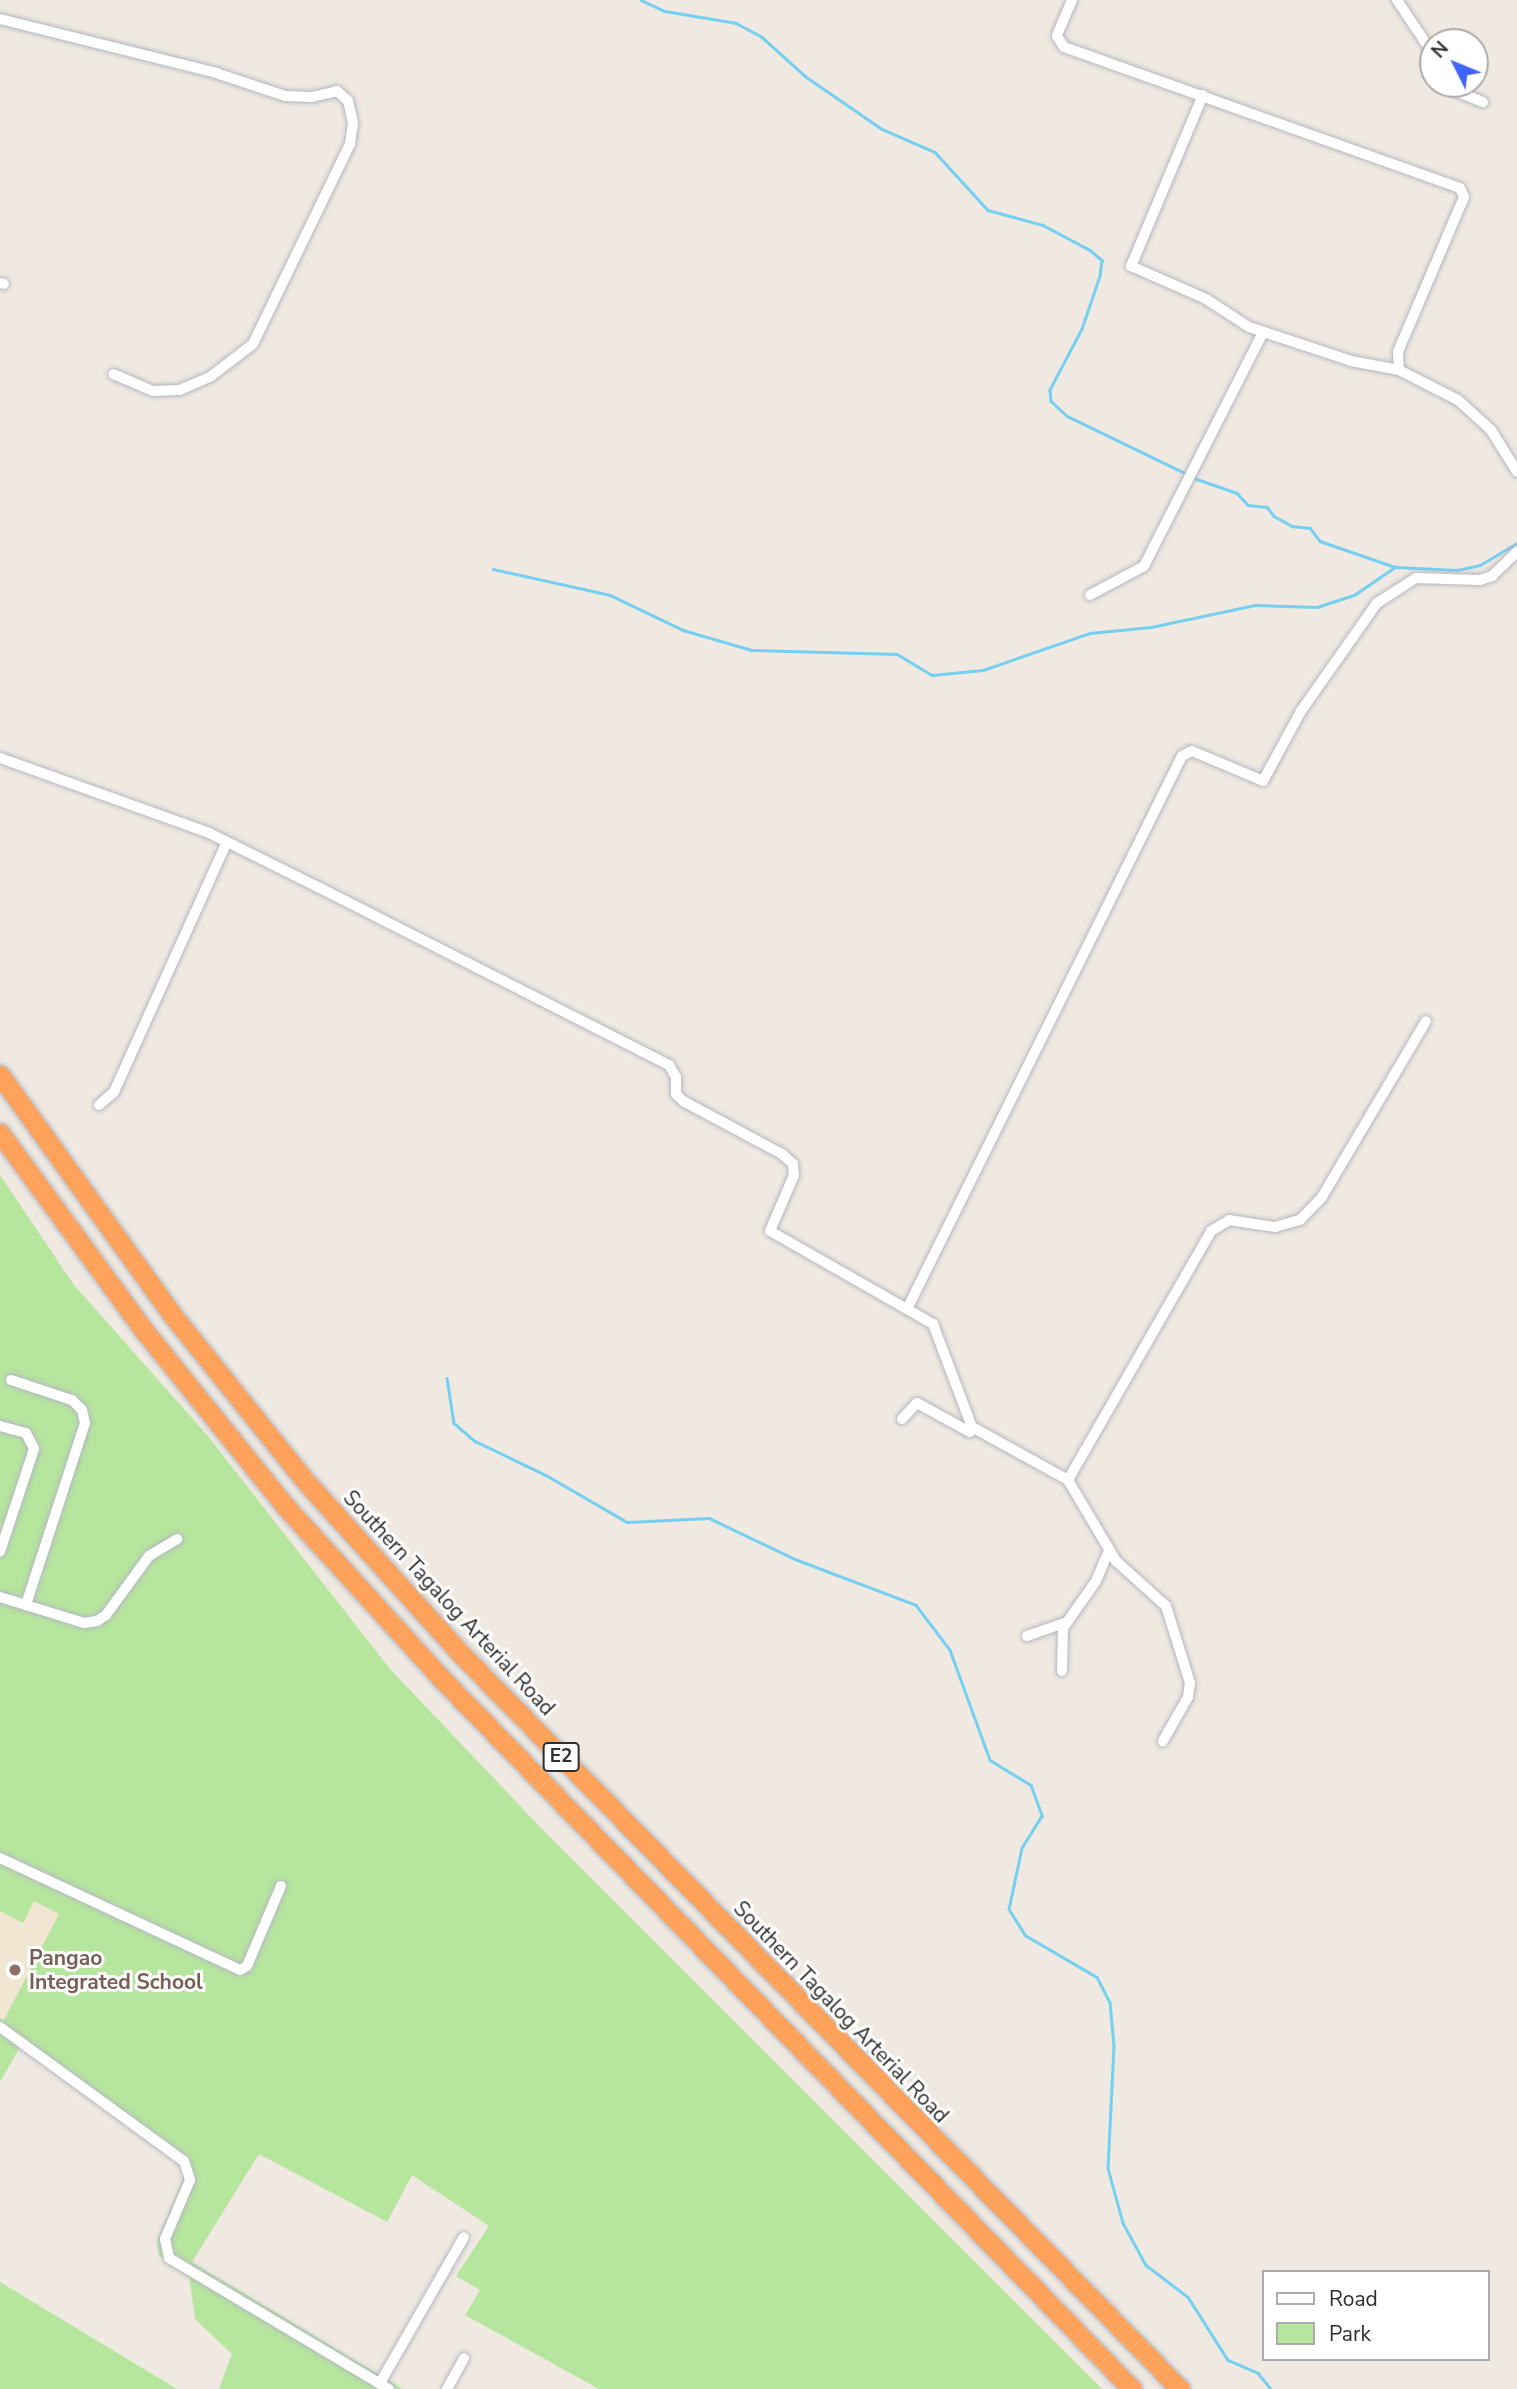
<!DOCTYPE html>
<html>
<head>
<meta charset="utf-8">
<style>
	body { margin:0 }
	#map { position:relative; width:1517px; height:2389px; overflow:hidden; background:#efe9e1; font-family:"Nunito Sans",sans-serif }
	div>[style] { position:absolute }
	.education>* { inset:0; background:#f0e6d1 }
	.green>* { inset:0; background:#b6e59e }
	.stream>* { height:2.5px; margin:-1.25px; padding:0 1.25px; transform-origin:1.25px; border-radius:1.25px; background:#75cff0 }
	.roads { filter:drop-shadow(0 0 2px #b4b7c1) drop-shadow(0 0 2px #b4b7c1) }
	.minor>* { height:10px; margin:-5px; padding:0 5px; transform-origin:5px; border-radius:5px; background:#fff }
	.motorway>* { height:19px; margin:-9.5px; padding:0 9.5px; transform-origin:9.5px; border-radius:9.5px; background:#ffa35c }
	.dots>* { width:19px; height:19px; translate:-50% -50%; box-sizing:border-box; border:4px solid #fff; border-radius:50% }
	span { translate:-50% -50%; white-space:nowrap; text-align:center; line-height:1.15; -webkit-text-stroke:6px #fff; paint-order:stroke }
	.shield-label span { padding:2px 5px; background:#fff; border:2px solid; border-radius:5px; -webkit-text-stroke-width:0 }
	.shield-label { font-size:19px; color:#2e2e2e; font-weight:700 }
	.street-label { font-size:21px; color:#2e2e2e }
	.education-label { font-size:21px; color:#785e54; font-weight:700 }
	.left { translate:0 -50%; text-align:left }
	.legend { position:absolute; left:1262px; top:2270px; width:228px; height:91px; box-sizing:border-box; background:#fff; border:2px solid #ababab; margin:0; padding:9px 12px; list-style:none; font-size:21px; color:#2e2e2e }
	.legend li { display:flex; align-items:center; gap:14px; height:35px }
	.legend b { width:35px; border:2px solid #ababab }
	.north { position:absolute; left:1419px; top:28px; width:70px; height:70px; box-sizing:border-box; background:#fff; border:2px solid #ababab; border-radius:50%; rotate:313deg; font-size:19px; font-weight:700; line-height:28px; text-align:center; color:#2e2e2e }
	.north::after { content:''; display:block; margin:auto; width:24px; height:32px; background:#4264fb; clip-path:polygon(50% 0,100% 100%,50% 72%,0 100%) }
</style>
</head>
<body>
<div id="map">
	<div class="education">
		<div style="clip-path:polygon(34px 1901px,59px 1914px,4px 2020px,0 2018px,0 1911px,23px 1922px)"></div>
	</div>
	<div class="green">
		<div style="clip-path:polygon(0 1175px,74px 1285px,207px 1435px,390px 1669px,543px 1830px,1102px 2389px,599px 2389px,465px 2315px,480px 2290px,456px 2276px,489px 2226px,412px 2175px,387px 2222px,259px 2154px,192px 2262px,403px 2389px,219px 2389px,232px 2354px,195px 2319px,189px 2275px,159px 2256px,157px 2242px,184px 2176px,177px 2162px,20px 2047px,0 2082px,0 2018px,4px 2020px,59px 1914px,34px 1901px,23px 1923px,0 1911px)"></div>
		<div style="clip-path:polygon(0 2282px,177px 2389px,0 2389px)"></div>
	</div>
	<div class="stream">
		<div style="left:641px;top:0;width:26px;rotate:25deg"></div>
		<div style="left:665px;top:11px;width:72px;rotate:9.6deg"></div>
		<div style="left:736px;top:23px;width:30px;rotate:28deg"></div>
		<div style="left:762px;top:37px;width:58px;rotate:42.2deg"></div>
		<div style="left:805px;top:76px;width:93px;rotate:34.5deg"></div>
		<div style="left:882px;top:129px;width:58px;rotate:23.5deg"></div>
		<div style="left:935px;top:152px;width:79px;rotate:47.6deg"></div>
		<div style="left:988px;top:210px;width:57px;rotate:15.3deg"></div>
		<div style="left:1043px;top:225px;width:53px;rotate:28deg"></div>
		<div style="left:1090px;top:250px;width:16px;rotate:40deg"></div>
		<div style="left:1102px;top:260px;width:16px;rotate:97deg"></div>
		<div style="left:1100px;top:276px;width:56px;rotate:108.8deg"></div>
		<div style="left:1082px;top:329px;width:69px;rotate:117.7deg"></div>
		<div style="left:1050px;top:390px;width:11px;rotate:85deg"></div>
		<div style="left:1051px;top:401px;width:22px;rotate:43deg"></div>
		<div style="left:1067px;top:416px;width:136px;rotate:25.8deg"></div>
		<div style="left:1194px;top:478px;width:46px;rotate:19.2deg"></div>
		<div style="left:1237px;top:493px;width:16px;rotate:47deg"></div>
		<div style="left:1248px;top:505px;width:19px;rotate:6deg"></div>
		<div style="left:1267px;top:507px;width:11px;rotate:52deg"></div>
		<div style="left:1274px;top:516px;width:21px;rotate:29deg"></div>
		<div style="left:1292px;top:526px;width:18px;rotate:6deg"></div>
		<div style="left:1310px;top:528px;width:16px;rotate:52deg"></div>
		<div style="left:1320px;top:541px;width:79px;rotate:19.1deg"></div>
		<div style="left:493px;top:569px;width:120px;rotate:12.5deg"></div>
		<div style="left:610px;top:595px;width:81px;rotate:25.6deg"></div>
		<div style="left:683px;top:630px;width:72px;rotate:16.2deg"></div>
		<div style="left:752px;top:650px;width:145px;rotate:1.6deg"></div>
		<div style="left:897px;top:654px;width:41px;rotate:31deg"></div>
		<div style="left:932px;top:675px;width:51px;rotate:-5.6deg"></div>
		<div style="left:983px;top:670px;width:113px;rotate:-19.1deg"></div>
		<div style="left:1090px;top:633px;width:61px;rotate:-5.6deg"></div>
		<div style="left:1151px;top:627px;width:106px;rotate:-11.9deg"></div>
		<div style="left:1255px;top:605px;width:62px;rotate:1.8deg"></div>
		<div style="left:1317px;top:607px;width:39px;rotate:-18deg"></div>
		<div style="left:1354px;top:595px;width:50px;rotate:-34.3deg"></div>
		<div style="left:1395px;top:567px;width:62px;rotate:2.8deg"></div>
		<div style="left:1457px;top:570px;width:24px;rotate:-12deg"></div>
		<div style="left:1480px;top:565px;width:43px;rotate:-30.7deg"></div>
		<div style="left:447px;top:1378px;width:46px;rotate:81.2deg"></div>
		<div style="left:454px;top:1423px;width:28px;rotate:41deg"></div>
		<div style="left:475px;top:1441px;width:79px;rotate:25.6deg"></div>
		<div style="left:546px;top:1475px;width:94px;rotate:30.1deg"></div>
		<div style="left:627px;top:1522px;width:82px;rotate:-2.8deg"></div>
		<div style="left:709px;top:1518px;width:95px;rotate:25.5deg"></div>
		<div style="left:795px;top:1559px;width:129px;rotate:20.8deg"></div>
		<div style="left:916px;top:1605px;width:56px;rotate:52.9deg"></div>
		<div style="left:950px;top:1650px;width:117px;rotate:70deg"></div>
		<div style="left:990px;top:1760px;width:48px;rotate:31.4deg"></div>
		<div style="left:1031px;top:1785px;width:33px;rotate:70deg"></div>
		<div style="left:1042px;top:1816px;width:38px;rotate:122deg"></div>
		<div style="left:1022px;top:1848px;width:62px;rotate:102deg"></div>
		<div style="left:1009px;top:1909px;width:31px;rotate:58deg"></div>
		<div style="left:1025px;top:1935px;width:83px;rotate:30.3deg"></div>
		<div style="left:1097px;top:1977px;width:28px;rotate:63deg"></div>
		<div style="left:1110px;top:2002px;width:44px;rotate:84.8deg"></div>
		<div style="left:1114px;top:2046px;width:122px;rotate:92.8deg"></div>
		<div style="left:1108px;top:2168px;width:57px;rotate:74.7deg"></div>
		<div style="left:1123px;top:2223px;width:48px;rotate:61.3deg"></div>
		<div style="left:1146px;top:2265px;width:53px;rotate:37.3deg"></div>
		<div style="left:1188px;top:2297px;width:75px;rotate:57.6deg"></div>
		<div style="left:1228px;top:2360px;width:33px;rotate:23deg"></div>
		<div style="left:1258px;top:2373px;width:21px;rotate:51deg"></div>
	</div>
	<div class="roads">
		<div class="minor">
			<div style="left:1072px;top:0;width:39px;rotate:113deg"></div>
			<div style="left:1057px;top:36px;width:13px;rotate:58deg"></div>
			<div style="left:1064px;top:47px;width:420px;rotate:19.6deg"></div>
			<div style="left:1460px;top:188px;width:10px;rotate:66deg"></div>
			<div style="left:1464px;top:197px;width:168px;rotate:113.1deg"></div>
			<div style="left:1398px;top:352px;width:18px;rotate:87deg"></div>
			<div style="left:1397px;top:0;width:65px;rotate:56.3deg"></div>
			<div style="left:0;top:19px;width:223px;rotate:14deg"></div>
			<div style="left:216px;top:73px;width:73px;rotate:18.4deg"></div>
			<div style="left:285px;top:96px;width:27px;rotate:2deg"></div>
			<div style="left:312px;top:97px;width:26px;rotate:-13deg"></div>
			<div style="left:337px;top:91px;width:15px;rotate:42deg"></div>
			<div style="left:348px;top:101px;width:23px;rotate:77deg"></div>
			<div style="left:353px;top:123px;width:21px;rotate:98deg"></div>
			<div style="left:350px;top:144px;width:222px;rotate:115.9deg"></div>
			<div style="left:253px;top:344px;width:54px;rotate:142.5deg"></div>
			<div style="left:210px;top:377px;width:33px;rotate:157deg"></div>
			<div style="left:180px;top:390px;width:27px;rotate:178deg"></div>
			<div style="left:153px;top:391px;width:43px;rotate:-157deg"></div>
			<div style="left:1453px;top:84px;width:9px;rotate:58deg"></div>
			<div style="left:1458px;top:92px;width:27px;rotate:22deg"></div>
			<div style="left:1203px;top:95px;width:186px;rotate:112.8deg"></div>
			<div style="left:1131px;top:266px;width:82px;rotate:23.7deg"></div>
			<div style="left:1206px;top:299px;width:51px;rotate:33.1deg"></div>
			<div style="left:1249px;top:327px;width:108px;rotate:18.4deg"></div>
			<div style="left:1351px;top:361px;width:49px;rotate:10.6deg"></div>
			<div style="left:1399px;top:370px;width:66px;rotate:27deg"></div>
			<div style="left:1458px;top:400px;width:45px;rotate:42.3deg"></div>
			<div style="left:1491px;top:430px;width:49px;rotate:58.2deg"></div>
			<div style="left:0;top:283px;width:4px;rotate:14deg"></div>
			<div style="left:1090px;top:595px;width:61px;rotate:-28.2deg"></div>
			<div style="left:1144px;top:566px;width:263px;rotate:-63deg"></div>
			<div style="left:0;top:758px;width:222px;rotate:19.7deg"></div>
			<div style="left:209px;top:833px;width:122px;rotate:26.4deg"></div>
			<div style="left:318px;top:887px;width:394px;rotate:26.9deg"></div>
			<div style="left:669px;top:1065px;width:14px;rotate:60deg"></div>
			<div style="left:676px;top:1077px;width:17px;rotate:90deg"></div>
			<div style="left:676px;top:1094px;width:10px;rotate:45deg"></div>
			<div style="left:683px;top:1101px;width:112px;rotate:28.2deg"></div>
			<div style="left:782px;top:1154px;width:15px;rotate:42deg"></div>
			<div style="left:793px;top:1164px;width:11px;rotate:85deg"></div>
			<div style="left:794px;top:1175px;width:61px;rotate:113.2deg"></div>
			<div style="left:770px;top:1231px;width:188px;rotate:29.7deg"></div>
			<div style="left:933px;top:1324px;width:110px;rotate:69.3deg"></div>
			<div style="left:972px;top:1427px;width:110px;rotate:28.9deg"></div>
			<div style="left:1068px;top:1480px;width:94px;rotate:59.3deg"></div>
			<div style="left:1116px;top:1561px;width:67px;rotate:42deg"></div>
			<div style="left:1166px;top:1606px;width:81px;rotate:72.7deg"></div>
			<div style="left:1190px;top:1683px;width:14px;rotate:98deg"></div>
			<div style="left:1188px;top:1697px;width:51px;rotate:119.6deg"></div>
			<div style="left:99px;top:1105px;width:20px;rotate:-41deg"></div>
			<div style="left:114px;top:1092px;width:274px;rotate:-65.7deg"></div>
			<div style="left:908px;top:1307px;width:615px;rotate:-63.56deg"></div>
			<div style="left:1182px;top:756px;width:11px;rotate:-27deg"></div>
			<div style="left:1192px;top:751px;width:77px;rotate:22.9deg"></div>
			<div style="left:1263px;top:781px;width:80px;rotate:-61.5deg"></div>
			<div style="left:1301px;top:711px;width:132px;rotate:-54.9deg"></div>
			<div style="left:1377px;top:603px;width:46px;rotate:-32.7deg"></div>
			<div style="left:1416px;top:578px;width:64px;rotate:1.8deg"></div>
			<div style="left:1480px;top:580px;width:13px;rotate:-18deg"></div>
			<div style="left:1492px;top:576px;width:35px;rotate:-44deg"></div>
			<div style="left:11px;top:1380px;width:64px;rotate:18.2deg"></div>
			<div style="left:72px;top:1400px;width:14px;rotate:45deg"></div>
			<div style="left:82px;top:1410px;width:13px;rotate:77deg"></div>
			<div style="left:85px;top:1423px;width:191px;rotate:108deg"></div>
			<div style="left:902px;top:1419px;width:22px;rotate:-47deg"></div>
			<div style="left:917px;top:1403px;width:60px;rotate:28.7deg"></div>
			<div style="left:970px;top:1432px;width:5px;rotate:-68deg"></div>
			<div style="left:0;top:1426px;width:27px;rotate:15deg"></div>
			<div style="left:26px;top:1433px;width:18px;rotate:63deg"></div>
			<div style="left:34px;top:1449px;width:108px;rotate:108.3deg"></div>
			<div style="left:1068px;top:1480px;width:287px;rotate:-60.1deg"></div>
			<div style="left:1211px;top:1231px;width:21px;rotate:-31deg"></div>
			<div style="left:1229px;top:1220px;width:47px;rotate:8.7deg"></div>
			<div style="left:1275px;top:1227px;width:26px;rotate:-16deg"></div>
			<div style="left:1300px;top:1220px;width:32px;rotate:-46deg"></div>
			<div style="left:1322px;top:1197px;width:204px;rotate:-59.4deg"></div>
			<div style="left:0;top:1597px;width:88px;rotate:17.2deg"></div>
			<div style="left:84px;top:1623px;width:13px;rotate:-9deg"></div>
			<div style="left:97px;top:1621px;width:11px;rotate:-34deg"></div>
			<div style="left:106px;top:1615px;width:73px;rotate:-53.9deg"></div>
			<div style="left:149px;top:1556px;width:33px;rotate:-31deg"></div>
			<div style="left:1027px;top:1636px;width:42px;rotate:-19.3deg"></div>
			<div style="left:1062px;top:1671px;width:43px;rotate:-88.7deg"></div>
			<div style="left:1063px;top:1628px;width:57px;rotate:-54.9deg"></div>
			<div style="left:1096px;top:1581px;width:33px;rotate:-67deg"></div>
			<div style="left:0;top:1858px;width:265px;rotate:25deg"></div>
			<div style="left:240px;top:1970px;width:8px;rotate:-30deg"></div>
			<div style="left:247px;top:1966px;width:87px;rotate:-67deg"></div>
			<div style="left:0;top:2027px;width:228px;rotate:36.1deg"></div>
			<div style="left:184px;top:2161px;width:20px;rotate:72deg"></div>
			<div style="left:190px;top:2180px;width:64px;rotate:113deg"></div>
			<div style="left:165px;top:2239px;width:19px;rotate:78deg"></div>
			<div style="left:169px;top:2258px;width:256px;rotate:30.8deg"></div>
			<div style="left:380px;top:2383px;width:168px;rotate:-60.1deg"></div>
			<div style="left:447px;top:2389px;width:35px;rotate:-61deg"></div>
		</div>
		<div class="motorway">
			<div style="left:0;top:1075px;width:292px;rotate:54.3deg"></div>
			<div style="left:170px;top:1312px;width:219px;rotate:51.3deg"></div>
			<div style="left:307px;top:1483px;width:232px;rotate:48deg"></div>
			<div style="left:462px;top:1655px;width:1027px;rotate:45.63deg"></div>
			<div style="left:0;top:1133px;width:248px;rotate:53.9deg"></div>
			<div style="left:146px;top:1333px;width:222px;rotate:51.2deg"></div>
			<div style="left:285px;top:1506px;width:231px;rotate:47.8deg"></div>
			<div style="left:440px;top:1677px;width:993px;rotate:45.82deg"></div>
		</div>
	</div>
	<div class="dots">
		<div style="left:15px;top:1970px;background:#8d6e63"></div>
	</div>
	<div class="shield-label">
		<span style="left:561px;top:1757px">E2</span>
	</div>
	<div class="street-label">
		<span style="left:449px;top:1603px;rotate:47deg">Southern Tagalog Arterial Road</span>
		<span style="left:841px;top:2012px;rotate:46deg">Southern Tagalog Arterial Road</span>
	</div>
	<div class="education-label">
		<span class="left" style="left:29px;top:1970px">Pangao<br>Integrated School</span>
	</div>
	<ul class="legend">
	<li><b style="height:9px;background:#fff"></b>Road</li>
	<li><b style="height:19px;background:#b6e59e"></b>Park</li>
	</ul>
	<div class="north">N</div>
</div>
</body>
</html>
